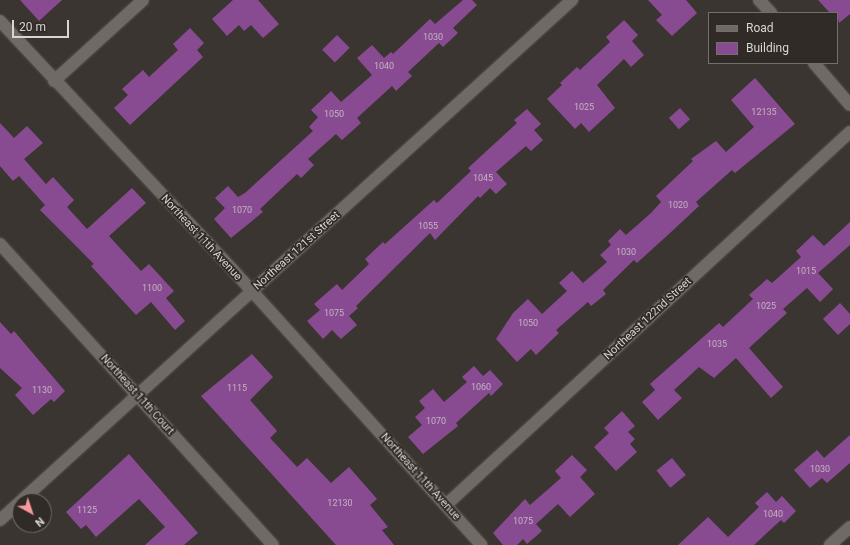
<!DOCTYPE html>
<html>
<head>
<meta charset="utf-8">
<style>
	body { margin:0 }
	#map { position:relative; width:850px; height:545px; overflow:hidden; background:#3b3531; font-family:Roboto,sans-serif }
	div>[style] { position:absolute }
	.building>* { inset:0; background:#884b91; transform-origin:0 0 }
	.roads { filter:drop-shadow(0 0 1px #55514d) drop-shadow(0 0 1px #55514d) }
	.minor>* { height:12px; margin:-6px; padding:0 6px; transform-origin:6px; border-radius:6px; background:#706964 }
	span { translate:-50% -50%; white-space:nowrap; text-align:center; line-height:1.15; -webkit-text-stroke:3.5px #312b27; paint-order:stroke }
	.number-label { font-size:9px; color:#c5b2c2 }
	.number-label span { -webkit-text-stroke-width:0 }
	.street-label { font-size:11px; color:#d9d5d2 }
	.legend { position:absolute; left:708px; top:12px; width:130px; height:52px; box-sizing:border-box; background:#312b27; border:1px solid #746f6b; margin:0; padding:5px 7px; list-style:none; font-size:12px; color:#d9d5d2 }
	.legend li { display:flex; align-items:center; gap:8px; height:20px }
	.legend b { width:20px; border:1px solid #746f6b }
	.north { position:absolute; left:12px; top:493px; width:40px; height:40px; box-sizing:border-box; background:#312b27; border:1px solid #746f6b; border-radius:50%; rotate:140deg; font-size:11px; font-weight:700; line-height:16px; text-align:center; color:#d9d5d2 }
	.north::after { content:''; display:block; margin:auto; width:14px; height:18px; background:#f59b99; clip-path:polygon(50% 0,100% 100%,50% 72%,0 100%) }
	.scale { position:absolute; left:12px; top:20px; width:57px; height:18px; box-sizing:border-box; border:2px solid #d9d5d2; border-top:0; padding-left:5px; font-size:12px; line-height:14px; white-space:nowrap; color:#d9d5d2; -webkit-text-stroke:3px #312b27; paint-order:stroke }
</style>
</head>
<body>
<div id="map">
	<div class="building">
		<div style="clip-path:polygon(20px 0,62px 0,39px 21px)"></div>
		<div style="clip-path:polygon(233px 0,258px 0,279px 24px,263px 38px,251px 25px,244px 31px,239px 25px,227px 36px,212px 19px)"></div>
		<div style="clip-path:polygon(463px 0,472px 0,477px 5px,453px 28px,458px 33px,443px 47px,439px 43px,408px 72px,412px 76px,396px 91px,392px 86px,357px 118px,361px 123px,342px 140px,336px 134px,308px 159px,314px 165px,301px 178px,297px 174px,260px 209px,263px 212px,231px 238px,214px 219px,225px 208px,215px 198px,228px 186px,238px 197px,245px 193px,313px 131px,309px 127px,318px 117px,311px 110px,331px 91px,341px 102px,372px 75px,357px 58px,372px 45px,384px 58px,391px 52px,393px 54px,430px 19px,435px 24px)"></div>
		<div style="clip-path:polygon(648px 0,686px 0,697px 13px,672px 36px,656px 20px,662px 15px)"></div>
		<div style="clip-path:polygon(818px 0,850px 0,850px 14px,839px 23px,837px 13px,830px 13px)"></div>
		<div style="clip-path:polygon(624px 20px,638px 35px,632px 41px,644px 55px,631px 67px,624px 59px,597px 85px,615px 108px,589px 132px,581px 123px,575px 129px,547px 99px,562px 85px,560px 83px,577px 67px,580px 70px,610px 42px,606px 37px)"></div>
		<div style="clip-path:polygon(190px 28px,204px 43px,197px 50px,203px 57px,130px 125px,114px 108px,128px 95px,122px 89px,143px 70px,149px 77px,178px 50px,173px 44px)"></div>
		<div style="left:337px;top:35px;width:18px;height:21px;rotate:45deg"></div>
		<div style="clip-path:polygon(755px 78px,795px 124px,735px 173px,732px 170px,696px 202px,699px 206px,670px 233px,637px 263px,634px 260px,603px 290px,606px 294px,591px 306px,588px 302px,556px 330px,559px 333px,536px 355px,531px 349px,517px 362px,496px 339px,513px 313px,528px 299px,542px 314px,567px 291px,559px 283px,572px 271px,583px 283px,607px 262px,600px 255px,611px 245px,608px 241px,620px 229px,626px 235px,651px 213px,661px 202px,656px 196px,693px 161px,691px 159px,716px 141px,726px 152px,754px 127px,731px 100px)"></div>
		<div style="left:680px;top:108px;width:15px;height:15px;rotate:48deg"></div>
		<div style="clip-path:polygon(527px 109px,541px 124px,534px 130px,543px 140px,531px 151px,526px 146px,496px 172px,507px 184px,496px 194px,490px 188px,480px 198px,478px 196px,435px 240px,430px 233px,356px 306px,358px 308px,349px 316px,357px 325px,341px 339px,332px 330px,323px 339px,307px 321px,320px 310px,314px 304px,337px 284px,342px 290px,369px 264px,365px 259px,383px 242px,385px 244px,434px 200px,437px 203px,471px 171px,468px 168px,517px 123px,514px 120px)"></div>
		<div style="clip-path:polygon(0 123px,14px 138px,27px 126px,43px 143px,24px 159px,46px 184px,53px 177px,74px 200px,67px 207px,87px 229px,132px 188px,146px 203px,109px 236px,141px 271px,149px 264px,174px 291px,166px 298px,185px 321px,175px 330px,151px 302px,136px 315px,91px 266px,94px 264px,40px 210px,45px 205px,19px 176px,13px 181px,0 166px)"></div>
		<div style="clip-path:polygon(850px 222px,850px 245px,818px 273px,833px 289px,820px 302px,807px 288px,783px 309px,787px 313px,749px 348px,783px 387px,771px 398px,736px 358px,714px 378px,699px 367px,674px 390px,682px 398px,658px 420px,642px 402px,655px 390px,650px 384px,719px 323px,723px 327px,753px 299px,749px 295px,767px 279px,772px 283px,801px 257px,796px 251px,813px 235px,824px 246px)"></div>
		<div style="clip-path:polygon(840px 303px,850px 314px,850px 324px,838px 335px,823px 319px)"></div>
		<div style="clip-path:polygon(0 322px,11px 334px,14px 331px,65px 391px,54px 402px,51px 399px,33px 415px,15px 395px,22px 388px,0 368px)"></div>
		<div style="clip-path:polygon(252px 354px,273px 377px,250px 400px,277px 431px,270px 438px,297px 467px,307px 458px,331px 483px,349px 467px,377px 499px,370px 505px,388px 527px,382px 530px,394px 545px,336px 545px,201px 396px)"></div>
		<div style="clip-path:polygon(474px 366px,483px 376px,490px 370px,503px 384px,491px 396px,489px 393px,456px 423px,458px 426px,423px 454px,408px 437px,422px 425px,415px 417px,425px 408px,419px 401px,433px 389px,444px 402px,467px 382px,462px 377px)"></div>
		<div style="clip-path:polygon(622px 411px,635px 426px,628px 432px,635px 439px,630px 444px,637px 452px,616px 471px,594px 447px,609px 433px,604px 428px)"></div>
		<div style="clip-path:polygon(850px 435px,850px 463px,827px 483px,822px 478px,810px 488px,794px 470px,817px 450px,824px 458px)"></div>
		<div style="clip-path:polygon(129px 454px,198px 533px,184px 545px,145px 545px,165px 527px,139px 499px,96px 537px,86px 525px,81px 529px,66px 512px)"></div>
		<div style="clip-path:polygon(572px 455px,587px 470px,580px 477px,595px 494px,570px 517px,558px 504px,536px 524px,542px 531px,527px 544px,523px 539px,517px 545px,503px 545px,493px 533px,525px 499px,530px 505px,561px 478px,555px 471px)"></div>
		<div style="left:672px;top:458px;width:22px;height:20px;rotate:51deg"></div>
		<div style="clip-path:polygon(767px 492px,776px 502px,782px 496px,796px 511px,784px 523px,781px 520px,754px 545px,678px 545px,708px 517px,728px 537px,759px 507px,755px 503px)"></div>
	</div>
	<div class="roads">
		<div class="minor">
			<div style="left:759px;top:0;width:18px;rotate:47deg"></div>
			<div style="left:0;top:21px;width:340px;rotate:46.9deg"></div>
			<div style="left:232px;top:269px;width:372px;rotate:47.9deg"></div>
			<div style="left:814px;top:63px;width:55px;rotate:49.4deg"></div>
			<div style="left:54px;top:81px;width:120px;rotate:-42.3deg"></div>
			<div style="left:0;top:244px;width:406px;rotate:47.8deg"></div>
			<div style="left:21px;top:501px;width:745px;rotate:-42.28deg"></div>
			<div style="left:446px;top:505px;width:550px;rotate:-42.72deg"></div>
			<div style="left:0;top:520px;width:27px;rotate:-42deg"></div>
			<div style="left:830px;top:545px;width:27px;rotate:-42deg"></div>
		</div>
	</div>
	<div class="number-label">
		<span style="left:433px;top:37px">1030</span>
		<span style="left:384px;top:66px">1040</span>
		<span style="left:584px;top:107px">1025</span>
		<span style="left:764px;top:112px">12135</span>
		<span style="left:334px;top:114px">1050</span>
		<span style="left:483px;top:178px">1045</span>
		<span style="left:678px;top:205px">1020</span>
		<span style="left:242px;top:210px">1070</span>
		<span style="left:428px;top:226px">1055</span>
		<span style="left:626px;top:252px">1030</span>
		<span style="left:806px;top:271px">1015</span>
		<span style="left:152px;top:288px">1100</span>
		<span style="left:766px;top:306px">1025</span>
		<span style="left:334px;top:313px">1075</span>
		<span style="left:528px;top:323px">1050</span>
		<span style="left:717px;top:344px">1035</span>
		<span style="left:481px;top:387px">1060</span>
		<span style="left:237px;top:388px">1115</span>
		<span style="left:42px;top:390px">1130</span>
		<span style="left:436px;top:421px">1070</span>
		<span style="left:820px;top:469px">1030</span>
		<span style="left:340px;top:503px">12130</span>
		<span style="left:87px;top:510px">1125</span>
		<span style="left:773px;top:514px">1040</span>
		<span style="left:523px;top:521px">1075</span>
	</div>
	<div class="street-label">
		<span style="left:201px;top:238px;rotate:47deg">Northeast 11th Avenue</span>
		<span style="left:297px;top:251px;rotate:-42deg">Northeast 121st Street</span>
		<span style="left:648px;top:319px;rotate:-43deg">Northeast 122nd Street</span>
		<span style="left:137px;top:395px;rotate:48deg">Northeast 11th Court</span>
		<span style="left:420px;top:477px;rotate:48deg">Northeast 11th Avenue</span>
	</div>
	<ul class="legend">
	<li><b style="height:5px;background:#706964"></b>Road</li>
	<li><b style="height:11px;background:#884b91"></b>Building</li>
	</ul>
	<div class="north">N</div>
	<div class="scale">20 m</div>
</div>
</body>
</html>
